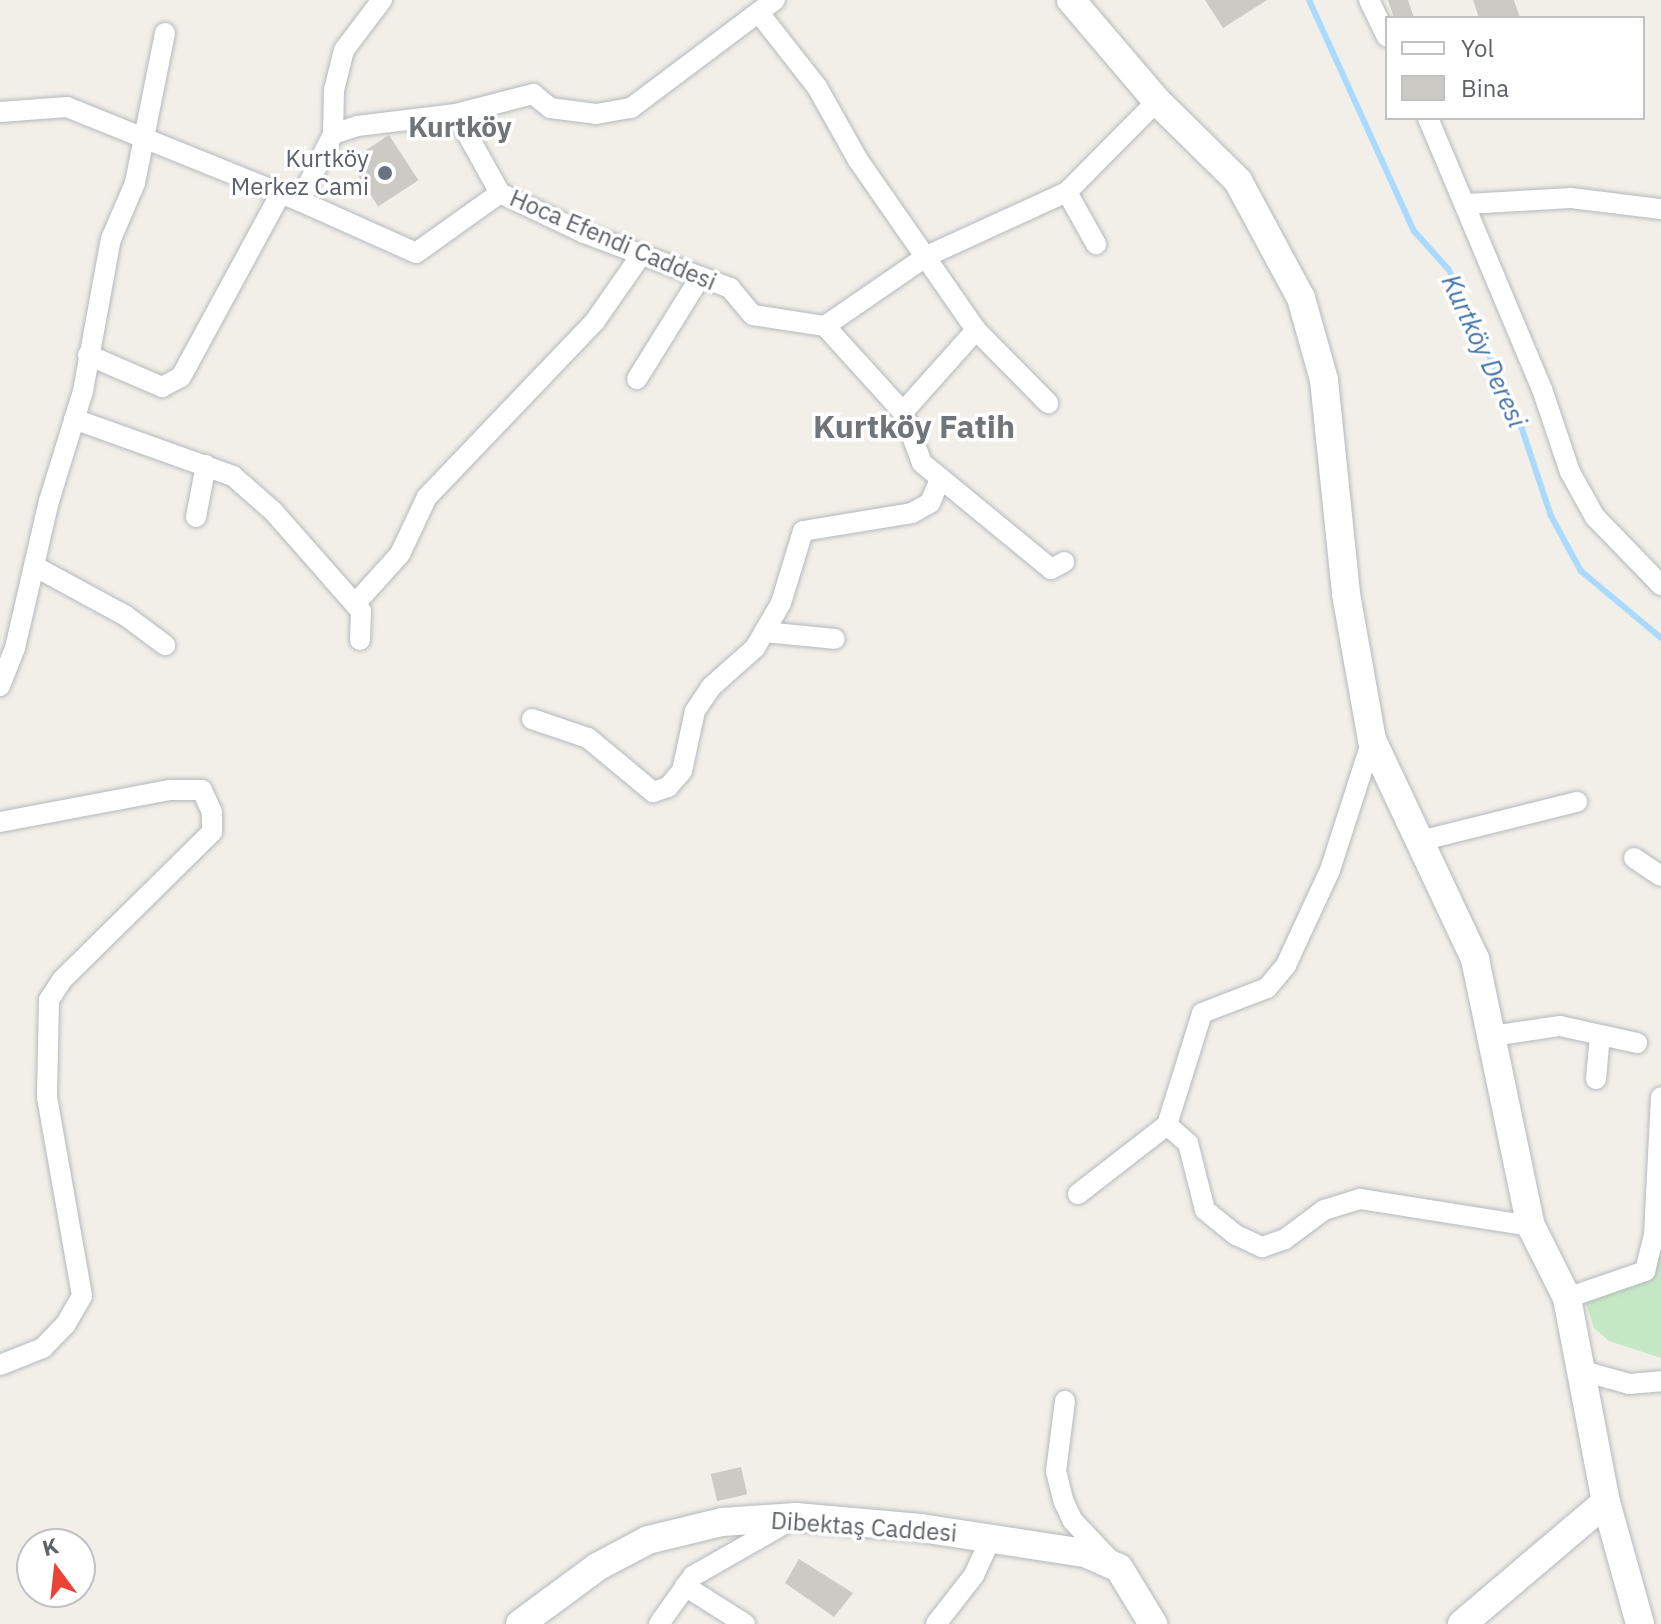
<!DOCTYPE html>
<html>
<head>
<meta charset="utf-8">
<style>
	body { margin:0 }
	#map { position:relative; width:1661px; height:1624px; overflow:hidden; background:#f1efe8; font-family:"IBM Plex Sans",sans-serif }
	div>[style] { position:absolute }
	.green>* { inset:0; background:#c5e8c5 }
	.stream>* { height:6px; margin:-3px; padding:0 3px; transform-origin:3px; border-radius:3px; background:#aadaff }
	.building>* { inset:0; background:#cccac5; transform-origin:0 0 }
	.roads { filter:drop-shadow(0 0 2px #b5b8bc) drop-shadow(0 0 2px #b5b8bc) }
	.street>* { height:20px; margin:-10px; padding:0 10px; transform-origin:10px; border-radius:10px; background:#fff }
	.secondary>* { height:28px; margin:-14px; padding:0 14px; transform-origin:14px; border-radius:14px; background:#fff }
	.dots>* { width:22px; height:22px; translate:-50% -50%; box-sizing:border-box; border:4px solid #fff; border-radius:50% }
	span { translate:-50% -50%; white-space:nowrap; text-align:center; line-height:1.15; -webkit-text-stroke:7px #fff; paint-order:stroke }
	.worship-label { font-size:24px; color:#5b616d }
	.right { translate:-100% -50%; text-align:right }
	.street-label { font-size:24px; color:#5f6368 }
	.water-label { font-size:26px; color:#4174aa; font-style:italic }
	.quarter-label { font-size:28px; color:#70757a; font-weight:700 }
	.district-label { font-size:32px; color:#70757a; font-weight:700 }
	.legend { position:absolute; left:1385px; top:16px; width:260px; height:104px; box-sizing:border-box; background:#fff; border:2px solid #bfc1c3; margin:0; padding:10px 14px; list-style:none; font-size:24px; color:#5f6368 }
	.legend li { display:flex; align-items:center; gap:16px; height:40px }
	.legend b { width:40px; border:2px solid #bfc1c3 }
	.north { position:absolute; left:16px; top:1528px; width:80px; height:80px; box-sizing:border-box; background:#fff; border:2px solid #bfc1c3; border-radius:50%; rotate:345deg; font-size:22px; font-weight:700; line-height:32px; text-align:center; color:#5f6368 }
	.north::after { content:''; display:block; margin:auto; width:28px; height:36px; background:#ea4335; clip-path:polygon(50% 0,100% 100%,50% 72%,0 100%) }
</style>
</head>
<body>
<div id="map">
	<div class="green">
		<div style="clip-path:polygon(1661px 1238px,1661px 1358px,1609px 1341px,1594px 1328px,1584px 1297px,1652px 1257px)"></div>
	</div>
	<div class="stream">
		<div style="left:1309px;top:0;width:254px;rotate:65.6deg"></div>
		<div style="left:1414px;top:231px;width:52px;rotate:48.1deg"></div>
		<div style="left:1449px;top:270px;width:162px;rotate:64.9deg"></div>
		<div style="left:1518px;top:417px;width:104px;rotate:71.6deg"></div>
		<div style="left:1551px;top:516px;width:63px;rotate:61.4deg"></div>
		<div style="left:1581px;top:571px;width:104px;rotate:39.9deg"></div>
	</div>
	<div class="building">
		<div style="clip-path:polygon(1205px 0,1267px 0,1223px 28px)"></div>
		<div style="clip-path:polygon(1388px 0,1408px 0,1414px 18px,1394px 18px)"></div>
		<div style="clip-path:polygon(1473px 0,1514px 0,1520px 18px,1479px 18px)"></div>
		<div style="left:389px;top:135px;width:54px;height:48px;rotate:57deg"></div>
		<div style="left:741px;top:1467px;width:28px;height:31px;rotate:77deg"></div>
		<div style="clip-path:polygon(799px 1559px,853px 1593px,834px 1617px,785px 1583px)"></div>
	</div>
	<div class="roads">
		<div class="street">
			<div style="left:1369px;top:0;width:41px;rotate:64.1deg"></div>
			<div style="left:759px;top:13px;width:94px;rotate:51.9deg"></div>
			<div style="left:817px;top:87px;width:84px;rotate:60.7deg"></div>
			<div style="left:858px;top:160px;width:207px;rotate:55.2deg"></div>
			<div style="left:0;top:112px;width:67px;rotate:-4.3deg"></div>
			<div style="left:67px;top:107px;width:251px;rotate:22deg"></div>
			<div style="left:300px;top:201px;width:75px;rotate:-63.8deg"></div>
			<div style="left:333px;top:134px;width:25px;rotate:-18deg"></div>
			<div style="left:357px;top:126px;width:100px;rotate:-6.9deg"></div>
			<div style="left:456px;top:114px;width:80px;rotate:-14.6deg"></div>
			<div style="left:533px;top:94px;width:22px;rotate:39deg"></div>
			<div style="left:550px;top:108px;width:46px;rotate:7.4deg"></div>
			<div style="left:596px;top:114px;width:36px;rotate:-10deg"></div>
			<div style="left:631px;top:108px;width:180px;rotate:-36.9deg"></div>
			<div style="left:456px;top:114px;width:90px;rotate:60.9deg"></div>
			<div style="left:1428px;top:118px;width:294px;rotate:67.2deg"></div>
			<div style="left:1542px;top:389px;width:88px;rotate:71.4deg"></div>
			<div style="left:1570px;top:472px;width:51px;rotate:60.9deg"></div>
			<div style="left:1595px;top:517px;width:95px;rotate:45.9deg"></div>
			<div style="left:333px;top:134px;width:44px;rotate:-88.7deg"></div>
			<div style="left:334px;top:90px;width:41px;rotate:-76deg"></div>
			<div style="left:344px;top:50px;width:63px;rotate:-52.8deg"></div>
			<div style="left:1067px;top:192px;width:60px;rotate:60.9deg"></div>
			<div style="left:300px;top:201px;width:127px;rotate:24.1deg"></div>
			<div style="left:416px;top:253px;width:103px;rotate:-35.5deg"></div>
			<div style="left:500px;top:193px;width:93px;rotate:25.5deg"></div>
			<div style="left:584px;top:233px;width:156px;rotate:20.6deg"></div>
			<div style="left:730px;top:288px;width:35px;rotate:50deg"></div>
			<div style="left:753px;top:315px;width:73px;rotate:8.7deg"></div>
			<div style="left:825px;top:326px;width:124px;rotate:-34.5deg"></div>
			<div style="left:927px;top:256px;width:154px;rotate:-24.6deg"></div>
			<div style="left:1067px;top:192px;width:128px;rotate:-45.3deg"></div>
			<div style="left:1467px;top:204px;width:104px;rotate:-3.3deg"></div>
			<div style="left:1571px;top:198px;width:91px;rotate:7deg"></div>
			<div style="left:825px;top:326px;width:116px;rotate:47.8deg"></div>
			<div style="left:903px;top:412px;width:54px;rotate:69.6deg"></div>
			<div style="left:922px;top:463px;width:167px;rotate:39.4deg"></div>
			<div style="left:1051px;top:569px;width:15px;rotate:-28deg"></div>
			<div style="left:88px;top:355px;width:81px;rotate:23.4deg"></div>
			<div style="left:162px;top:387px;width:21px;rotate:-28deg"></div>
			<div style="left:181px;top:377px;width:209px;rotate:-61.5deg"></div>
			<div style="left:637px;top:379px;width:118px;rotate:-58.2deg"></div>
			<div style="left:903px;top:412px;width:110px;rotate:-48.3deg"></div>
			<div style="left:976px;top:330px;width:103px;rotate:45.4deg"></div>
			<div style="left:74px;top:419px;width:169px;rotate:19.7deg"></div>
			<div style="left:233px;top:476px;width:53px;rotate:41.2deg"></div>
			<div style="left:273px;top:511px;width:133px;rotate:48.7deg"></div>
			<div style="left:361px;top:611px;width:29px;rotate:92deg"></div>
			<div style="left:196px;top:517px;width:53px;rotate:-79.1deg"></div>
			<div style="left:34px;top:566px;width:105px;rotate:28.5deg"></div>
			<div style="left:126px;top:616px;width:49px;rotate:36.6deg"></div>
			<div style="left:355px;top:604px;width:67px;rotate:-48deg"></div>
			<div style="left:400px;top:554px;width:63px;rotate:-64.7deg"></div>
			<div style="left:427px;top:497px;width:243px;rotate:-46.3deg"></div>
			<div style="left:595px;top:321px;width:80px;rotate:-55.1deg"></div>
			<div style="left:764px;top:632px;width:71px;rotate:5.6deg"></div>
			<div style="left:0;top:686px;width:41px;rotate:-68.5deg"></div>
			<div style="left:15px;top:648px;width:151px;rotate:-77deg"></div>
			<div style="left:49px;top:501px;width:115px;rotate:-72.8deg"></div>
			<div style="left:83px;top:391px;width:155px;rotate:-79.6deg"></div>
			<div style="left:111px;top:239px;width:61px;rotate:-66.8deg"></div>
			<div style="left:135px;top:183px;width:153px;rotate:-78.7deg"></div>
			<div style="left:532px;top:719px;width:59px;rotate:18.7deg"></div>
			<div style="left:588px;top:738px;width:85px;rotate:39.7deg"></div>
			<div style="left:653px;top:792px;width:16px;rotate:-18deg"></div>
			<div style="left:668px;top:787px;width:21px;rotate:-49deg"></div>
			<div style="left:682px;top:771px;width:61px;rotate:-77.8deg"></div>
			<div style="left:695px;top:711px;width:29px;rotate:-56deg"></div>
			<div style="left:711px;top:687px;width:59px;rotate:-41.6deg"></div>
			<div style="left:755px;top:648px;width:52px;rotate:-60deg"></div>
			<div style="left:781px;top:603px;width:75px;rotate:-73deg"></div>
			<div style="left:803px;top:531px;width:110px;rotate:-9.4deg"></div>
			<div style="left:912px;top:513px;width:21px;rotate:-29deg"></div>
			<div style="left:930px;top:503px;width:26px;rotate:-67deg"></div>
			<div style="left:0;top:822px;width:173px;rotate:-10.7deg"></div>
			<div style="left:170px;top:790px;width:32px"></div>
			<div style="left:202px;top:790px;width:24px;rotate:66deg"></div>
			<div style="left:212px;top:812px;width:20px;rotate:90deg"></div>
			<div style="left:212px;top:832px;width:211px;rotate:135.4deg"></div>
			<div style="left:62px;top:980px;width:24px;rotate:123deg"></div>
			<div style="left:49px;top:1000px;width:97px;rotate:91.2deg"></div>
			<div style="left:47px;top:1097px;width:202px;rotate:80deg"></div>
			<div style="left:82px;top:1296px;width:34px;rotate:120deg"></div>
			<div style="left:65px;top:1325px;width:32px;rotate:134deg"></div>
			<div style="left:43px;top:1348px;width:46px;rotate:158.4deg"></div>
			<div style="left:1420px;top:841px;width:162px;rotate:-14deg"></div>
			<div style="left:1634px;top:858px;width:32px;rotate:34deg"></div>
			<div style="left:1492px;top:1036px;width:69px;rotate:-8.4deg"></div>
			<div style="left:1560px;top:1026px;width:79px;rotate:12.4deg"></div>
			<div style="left:1596px;top:1079px;width:44px;rotate:-84.8deg"></div>
			<div style="left:1167px;top:1125px;width:28px;rotate:41deg"></div>
			<div style="left:1188px;top:1143px;width:69px;rotate:75.8deg"></div>
			<div style="left:1205px;top:1210px;width:40px;rotate:39deg"></div>
			<div style="left:1236px;top:1235px;width:29px;rotate:25deg"></div>
			<div style="left:1262px;top:1247px;width:24px;rotate:-19deg"></div>
			<div style="left:1285px;top:1239px;width:49px;rotate:-36.6deg"></div>
			<div style="left:1324px;top:1210px;width:38px;rotate:-17deg"></div>
			<div style="left:1360px;top:1199px;width:173px;rotate:9deg"></div>
			<div style="left:1078px;top:1194px;width:113px;rotate:-37.8deg"></div>
			<div style="left:1167px;top:1125px;width:117px;rotate:-72.6deg"></div>
			<div style="left:1202px;top:1013px;width:70px;rotate:-21deg"></div>
			<div style="left:1267px;top:988px;width:30px;rotate:-50deg"></div>
			<div style="left:1286px;top:965px;width:105px;rotate:-65.1deg"></div>
			<div style="left:1330px;top:870px;width:137px;rotate:-72.1deg"></div>
			<div style="left:1567px;top:1298px;width:83px;rotate:-19.1deg"></div>
			<div style="left:1645px;top:1271px;width:37px;rotate:-76deg"></div>
			<div style="left:1654px;top:1235px;width:138px;rotate:-87.1deg"></div>
			<div style="left:1579px;top:1370px;width:52px;rotate:15.6deg"></div>
			<div style="left:1629px;top:1384px;width:32px;rotate:-5deg"></div>
			<div style="left:1065px;top:1401px;width:71px;rotate:97.3deg"></div>
			<div style="left:1056px;top:1471px;width:30px;rotate:76deg"></div>
			<div style="left:1063px;top:1500px;width:23px;rotate:65deg"></div>
			<div style="left:1073px;top:1521px;width:54px;rotate:46.5deg"></div>
			<div style="left:685px;top:1586px;width:71px;rotate:32.3deg"></div>
			<div style="left:659px;top:1624px;width:59px;rotate:-54.7deg"></div>
			<div style="left:693px;top:1576px;width:113px;rotate:-29.7deg"></div>
			<div style="left:936px;top:1624px;width:62px;rotate:-52.2deg"></div>
			<div style="left:974px;top:1575px;width:41px;rotate:-65.3deg"></div>
		</div>
		<div class="secondary">
			<div style="left:1071px;top:0;width:133px;rotate:49.6deg"></div>
			<div style="left:1157px;top:101px;width:114px;rotate:44.6deg"></div>
			<div style="left:1238px;top:181px;width:133px;rotate:61.7deg"></div>
			<div style="left:1301px;top:298px;width:85px;rotate:74.3deg"></div>
			<div style="left:1324px;top:380px;width:215px;rotate:84.1deg"></div>
			<div style="left:1346px;top:594px;width:148px;rotate:79.9deg"></div>
			<div style="left:1372px;top:740px;width:242px;rotate:64.8deg"></div>
			<div style="left:1475px;top:959px;width:273px;rotate:78.2deg"></div>
			<div style="left:1531px;top:1226px;width:80px;rotate:63.4deg"></div>
			<div style="left:1567px;top:1298px;width:208px;rotate:79.2deg"></div>
			<div style="left:1606px;top:1502px;width:189px;rotate:139.7deg"></div>
			<div style="left:1606px;top:1502px;width:127px;rotate:74.4deg"></div>
			<div style="left:520px;top:1624px;width:96px;rotate:-36.5deg"></div>
			<div style="left:597px;top:1567px;width:58px;rotate:-27.9deg"></div>
			<div style="left:648px;top:1540px;width:76px;rotate:-13.7deg"></div>
			<div style="left:722px;top:1522px;width:74px;rotate:-3.9deg"></div>
			<div style="left:796px;top:1517px;width:125px;rotate:5deg"></div>
			<div style="left:921px;top:1528px;width:166px;rotate:8.7deg"></div>
			<div style="left:1085px;top:1553px;width:37px;rotate:24deg"></div>
			<div style="left:1119px;top:1568px;width:66px;rotate:58.7deg"></div>
		</div>
	</div>
	<div class="dots">
		<div style="left:385px;top:173px;background:#6b7280"></div>
	</div>
	<div class="worship-label">
		<span class="right" style="left:369px;top:173px">Kurtköy<br>Merkez Cami</span>
	</div>
	<div class="street-label">
		<span style="left:613px;top:240px;rotate:23deg">Hoca Efendi Caddesi</span>
		<span style="left:864px;top:1527px;rotate:4deg">Dibektaş Caddesi</span>
	</div>
	<div class="water-label">
		<span style="left:1484px;top:351px;rotate:65deg">Kurtköy Deresi</span>
	</div>
	<div class="quarter-label">
		<span style="left:460px;top:127px">Kurtköy</span>
	</div>
	<div class="district-label">
		<span style="left:914px;top:426px">Kurtköy Fatih</span>
	</div>
	<ul class="legend">
	<li><b style="height:10px;background:#fff"></b>Yol</li>
	<li><b style="height:22px;background:#cccac5"></b>Bina</li>
	</ul>
	<div class="north">K</div>
</div>
</body>
</html>
